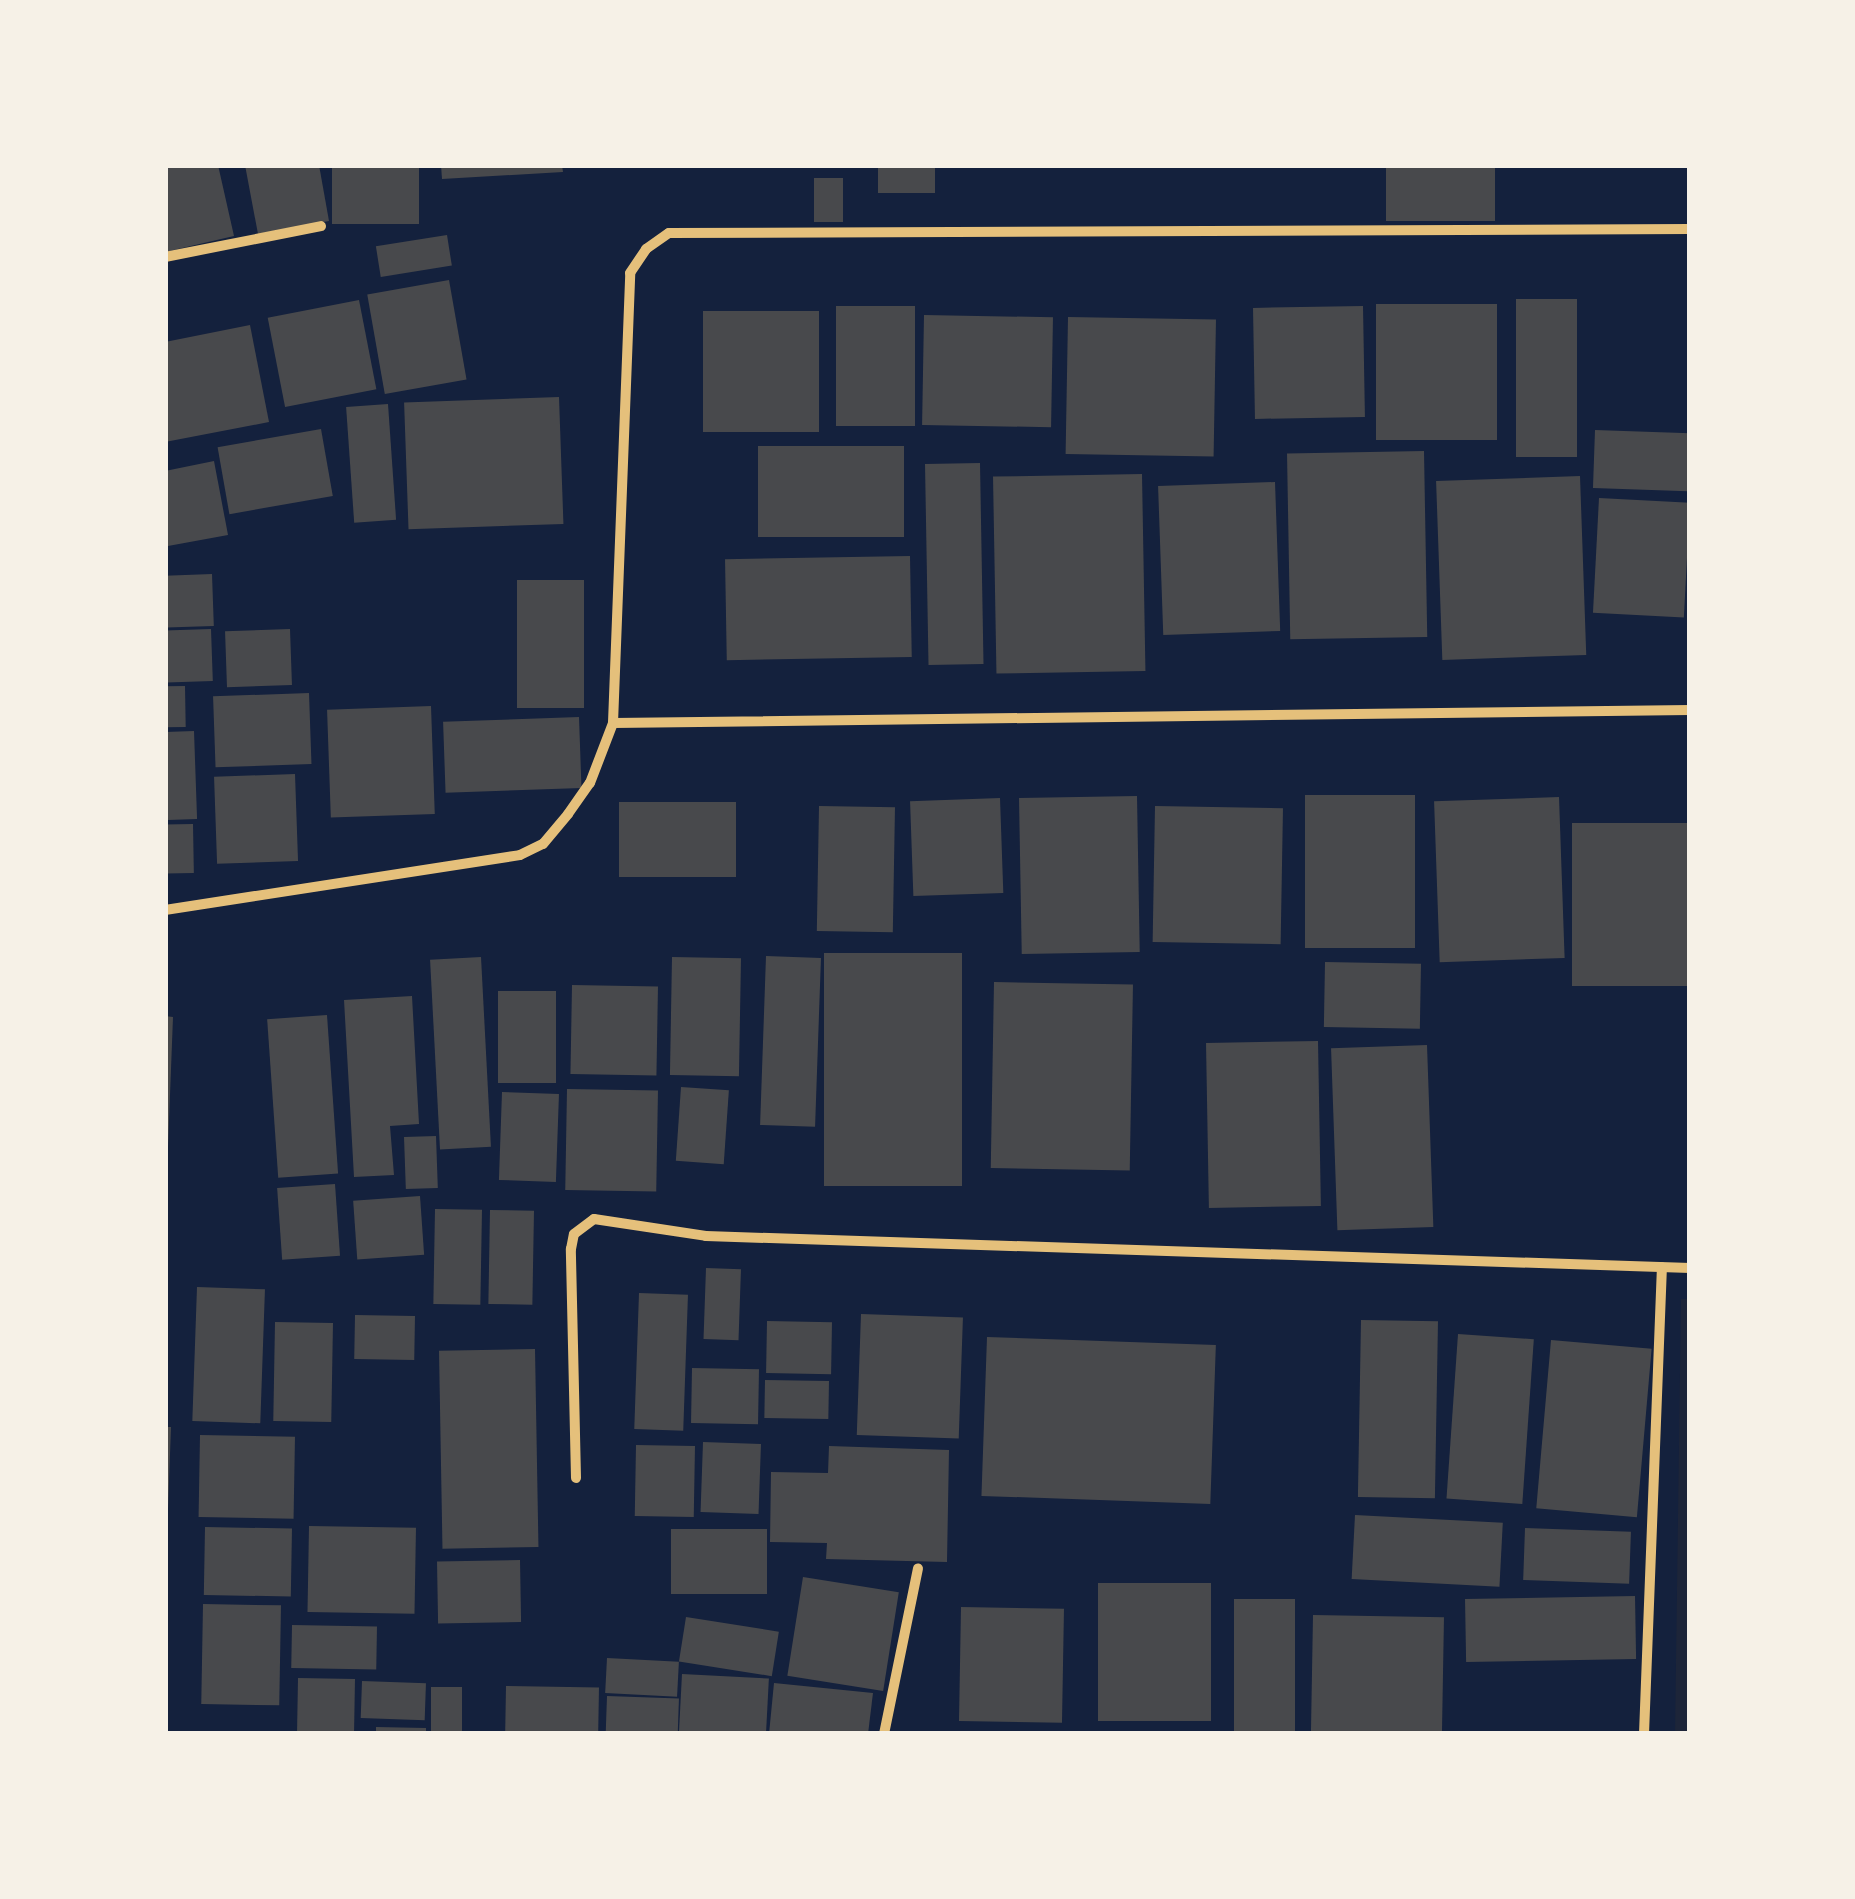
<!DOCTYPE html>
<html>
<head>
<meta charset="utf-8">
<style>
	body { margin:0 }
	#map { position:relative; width:1855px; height:1899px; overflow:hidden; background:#14213d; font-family:Montserrat,sans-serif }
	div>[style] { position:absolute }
	.green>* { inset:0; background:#1d2539 }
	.building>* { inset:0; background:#48494c; transform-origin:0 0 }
	.minor>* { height:10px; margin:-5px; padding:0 5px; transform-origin:5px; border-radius:5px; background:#e5c07b }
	span { translate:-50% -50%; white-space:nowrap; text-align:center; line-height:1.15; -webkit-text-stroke:10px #f6f1e7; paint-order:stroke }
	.frame { position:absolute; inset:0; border:168px solid #f6f1e7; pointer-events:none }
</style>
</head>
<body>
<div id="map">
	<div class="green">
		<div style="clip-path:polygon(1681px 1299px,1690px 1299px,1690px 1734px,1675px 1734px)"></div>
	</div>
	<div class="building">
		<div style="clip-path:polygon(165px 165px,218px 165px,234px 236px,165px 252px)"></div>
		<div style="clip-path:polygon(245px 165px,319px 165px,329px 221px,258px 234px)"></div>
		<div style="left:332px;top:165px;width:87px;height:59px"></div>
		<div style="clip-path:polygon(441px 165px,562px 165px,563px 172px,442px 179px)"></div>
		<div style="left:878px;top:165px;width:57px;height:28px"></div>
		<div style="left:1386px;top:165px;width:109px;height:56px"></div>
		<div style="left:814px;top:178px;width:29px;height:44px"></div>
		<div style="left:447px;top:235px;width:31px;height:72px;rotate:81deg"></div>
		<div style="left:449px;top:280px;width:101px;height:83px;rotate:80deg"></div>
		<div style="left:1516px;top:299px;width:61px;height:158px"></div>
		<div style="left:359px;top:300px;width:91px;height:93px;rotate:79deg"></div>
		<div style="left:1497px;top:304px;width:136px;height:121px;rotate:90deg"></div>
		<div style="left:836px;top:306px;width:79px;height:120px"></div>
		<div style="left:1363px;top:306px;width:111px;height:110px;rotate:89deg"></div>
		<div style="left:703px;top:311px;width:116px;height:121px"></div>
		<div style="left:924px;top:315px;width:129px;height:110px;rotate:1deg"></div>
		<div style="left:1068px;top:317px;width:148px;height:137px;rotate:1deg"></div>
		<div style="clip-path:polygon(250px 325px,269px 422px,165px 442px,165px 342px)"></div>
		<div style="left:559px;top:397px;width:127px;height:155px;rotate:88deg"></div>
		<div style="left:388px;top:404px;width:116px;height:42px;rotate:86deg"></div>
		<div style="left:321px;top:429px;width:68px;height:105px;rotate:80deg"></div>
		<div style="left:1595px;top:430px;width:95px;height:58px;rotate:2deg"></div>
		<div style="left:758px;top:446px;width:146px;height:91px"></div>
		<div style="left:1424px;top:451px;width:186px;height:137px;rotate:89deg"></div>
		<div style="clip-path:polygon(214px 461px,228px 535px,168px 546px,165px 471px)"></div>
		<div style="left:980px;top:463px;width:201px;height:55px;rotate:89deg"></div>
		<div style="left:1142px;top:474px;width:197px;height:149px;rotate:89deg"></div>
		<div style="left:1580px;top:476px;width:179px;height:144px;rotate:88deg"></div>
		<div style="left:1275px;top:482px;width:149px;height:117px;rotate:88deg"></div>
		<div style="left:1599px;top:498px;width:91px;height:115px;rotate:3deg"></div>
		<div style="left:910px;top:556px;width:101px;height:185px;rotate:89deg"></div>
		<div style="left:212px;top:574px;width:52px;height:47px;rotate:88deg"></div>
		<div style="left:584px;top:580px;width:128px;height:67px;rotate:90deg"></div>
		<div style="left:211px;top:629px;width:52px;height:46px;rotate:88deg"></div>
		<div style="left:290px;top:629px;width:56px;height:65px;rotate:88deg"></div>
		<div style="left:185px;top:686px;width:41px;height:20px;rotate:89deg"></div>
		<div style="left:309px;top:693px;width:71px;height:96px;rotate:88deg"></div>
		<div style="left:431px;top:706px;width:108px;height:104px;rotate:88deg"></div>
		<div style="left:579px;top:717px;width:71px;height:136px;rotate:88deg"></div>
		<div style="left:194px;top:731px;width:88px;height:29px;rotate:88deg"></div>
		<div style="left:295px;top:774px;width:87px;height:81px;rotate:88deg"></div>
		<div style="left:1415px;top:795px;width:153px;height:110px;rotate:90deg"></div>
		<div style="left:1137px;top:796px;width:156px;height:118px;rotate:89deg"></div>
		<div style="left:1559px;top:797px;width:161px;height:125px;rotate:88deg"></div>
		<div style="left:1000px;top:798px;width:95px;height:90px;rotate:88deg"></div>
		<div style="left:736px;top:802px;width:75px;height:117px;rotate:90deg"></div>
		<div style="left:819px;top:806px;width:76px;height:125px;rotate:1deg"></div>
		<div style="left:1155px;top:806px;width:128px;height:136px;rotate:1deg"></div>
		<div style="left:1572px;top:823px;width:118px;height:163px"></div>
		<div style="left:193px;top:824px;width:49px;height:28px;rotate:89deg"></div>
		<div style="left:824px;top:953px;width:138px;height:233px"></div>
		<div style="left:766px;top:956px;width:55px;height:169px;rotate:2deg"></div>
		<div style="left:481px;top:957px;width:190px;height:51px;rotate:87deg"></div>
		<div style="left:672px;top:957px;width:69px;height:118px;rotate:1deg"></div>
		<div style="left:1325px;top:962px;width:96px;height:65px;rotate:1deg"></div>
		<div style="left:994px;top:982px;width:139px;height:186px;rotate:1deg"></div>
		<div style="left:572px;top:985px;width:86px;height:89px;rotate:1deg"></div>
		<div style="left:498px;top:991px;width:58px;height:92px"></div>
		<div style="clip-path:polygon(412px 996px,419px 1124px,390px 1126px,394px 1175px,354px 1177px,344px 1000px)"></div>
		<div style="left:327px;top:1015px;width:159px;height:60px;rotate:86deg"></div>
		<div style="clip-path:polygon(165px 1016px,173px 1017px,168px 1147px,165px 1147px)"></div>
		<div style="left:1318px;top:1041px;width:165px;height:112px;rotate:89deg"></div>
		<div style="left:1427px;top:1045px;width:182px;height:96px;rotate:88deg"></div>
		<div style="left:681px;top:1087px;width:48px;height:74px;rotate:4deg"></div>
		<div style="left:567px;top:1089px;width:91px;height:101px;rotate:1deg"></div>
		<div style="left:502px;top:1092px;width:57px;height:88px;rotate:2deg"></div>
		<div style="left:436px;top:1136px;width:52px;height:32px;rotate:88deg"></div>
		<div style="left:335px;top:1184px;width:72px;height:58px;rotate:86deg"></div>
		<div style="left:420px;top:1196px;width:59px;height:67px;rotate:86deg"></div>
		<div style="left:435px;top:1209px;width:47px;height:95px;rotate:1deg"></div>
		<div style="left:490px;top:1210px;width:44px;height:94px;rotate:1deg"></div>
		<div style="left:706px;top:1268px;width:35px;height:71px;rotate:2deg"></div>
		<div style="left:197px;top:1287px;width:68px;height:134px;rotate:2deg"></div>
		<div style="left:639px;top:1293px;width:49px;height:136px;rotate:2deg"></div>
		<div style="left:861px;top:1314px;width:102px;height:121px;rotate:2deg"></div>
		<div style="left:355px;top:1315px;width:60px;height:44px;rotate:1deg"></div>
		<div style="left:1361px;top:1320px;width:77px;height:177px;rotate:1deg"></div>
		<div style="left:767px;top:1321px;width:65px;height:52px;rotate:1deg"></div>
		<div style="left:275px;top:1322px;width:58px;height:99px;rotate:1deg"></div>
		<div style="left:1458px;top:1334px;width:76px;height:165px;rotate:4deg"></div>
		<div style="left:987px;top:1337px;width:229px;height:159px;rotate:2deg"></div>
		<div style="left:1551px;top:1340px;width:101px;height:169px;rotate:5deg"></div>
		<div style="left:535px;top:1349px;width:198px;height:96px;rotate:89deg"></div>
		<div style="left:692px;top:1368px;width:67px;height:55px;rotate:1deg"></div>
		<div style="left:765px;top:1380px;width:64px;height:38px;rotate:1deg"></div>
		<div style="clip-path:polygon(165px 1427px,171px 1427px,168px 1509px,165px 1509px)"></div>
		<div style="left:200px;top:1435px;width:95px;height:82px;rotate:1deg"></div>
		<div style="left:703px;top:1442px;width:58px;height:70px;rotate:2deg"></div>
		<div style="left:636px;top:1445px;width:59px;height:71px;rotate:1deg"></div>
		<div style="clip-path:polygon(829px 1446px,949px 1450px,947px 1562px,826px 1559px,827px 1543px,770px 1542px,771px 1472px,828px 1473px)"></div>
		<div style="left:1355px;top:1515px;width:148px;height:64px;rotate:3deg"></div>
		<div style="left:309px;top:1526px;width:107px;height:86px;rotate:1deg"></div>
		<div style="left:205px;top:1527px;width:87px;height:68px;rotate:1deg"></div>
		<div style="left:1525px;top:1528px;width:106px;height:52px;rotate:2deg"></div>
		<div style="left:671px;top:1529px;width:96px;height:65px"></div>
		<div style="left:520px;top:1560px;width:62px;height:83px;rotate:89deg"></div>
		<div style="left:803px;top:1577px;width:97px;height:100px;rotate:9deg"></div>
		<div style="left:1098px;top:1583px;width:113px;height:138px"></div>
		<div style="left:1635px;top:1596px;width:63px;height:170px;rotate:89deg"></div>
		<div style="left:1234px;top:1599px;width:61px;height:134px"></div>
		<div style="left:203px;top:1604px;width:78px;height:100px;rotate:1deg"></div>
		<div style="left:961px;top:1607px;width:103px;height:114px;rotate:1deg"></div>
		<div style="left:1313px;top:1615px;width:131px;height:119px;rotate:1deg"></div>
		<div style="left:686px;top:1617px;width:94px;height:45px;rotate:9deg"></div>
		<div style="left:292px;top:1625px;width:85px;height:43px;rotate:1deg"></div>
		<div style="left:607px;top:1658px;width:72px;height:35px;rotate:3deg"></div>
		<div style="left:682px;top:1674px;width:87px;height:60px;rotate:3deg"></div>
		<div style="left:298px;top:1678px;width:57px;height:56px;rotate:1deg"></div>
		<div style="left:362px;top:1681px;width:64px;height:37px;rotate:2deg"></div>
		<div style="clip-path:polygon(774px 1683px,873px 1693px,868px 1734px,769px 1734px)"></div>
		<div style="left:506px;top:1686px;width:93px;height:48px;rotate:1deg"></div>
		<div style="left:431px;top:1687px;width:31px;height:47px"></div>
		<div style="left:607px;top:1696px;width:72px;height:38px;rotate:2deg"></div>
		<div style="clip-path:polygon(376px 1727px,426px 1728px,426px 1734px,376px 1734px)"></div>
	</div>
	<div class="minor">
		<div style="left:165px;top:257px;width:159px;rotate:-11.2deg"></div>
		<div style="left:613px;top:723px;width:1077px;rotate:-0.69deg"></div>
		<div style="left:165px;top:910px;width:359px;rotate:-8.8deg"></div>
		<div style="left:520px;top:855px;width:25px;rotate:-26deg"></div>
		<div style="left:543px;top:844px;width:39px;rotate:-50deg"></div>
		<div style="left:568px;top:814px;width:38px;rotate:-55deg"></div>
		<div style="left:590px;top:783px;width:64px;rotate:-69deg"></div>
		<div style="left:613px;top:723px;width:450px;rotate:-87.8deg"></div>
		<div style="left:630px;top:273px;width:29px;rotate:-56deg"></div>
		<div style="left:646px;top:249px;width:28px;rotate:-35deg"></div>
		<div style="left:669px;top:233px;width:1021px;rotate:-0.22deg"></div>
		<div style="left:576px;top:1478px;width:229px;rotate:-91.3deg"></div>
		<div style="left:571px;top:1249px;width:15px;rotate:-79deg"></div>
		<div style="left:574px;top:1234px;width:25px;rotate:-37deg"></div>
		<div style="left:594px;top:1219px;width:113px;rotate:8.6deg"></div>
		<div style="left:706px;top:1236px;width:985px;rotate:1.86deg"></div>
		<div style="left:884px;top:1734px;width:169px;rotate:-78.4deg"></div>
		<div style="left:1644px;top:1734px;width:467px;rotate:-87.8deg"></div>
	</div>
	<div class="frame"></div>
</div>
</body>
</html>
